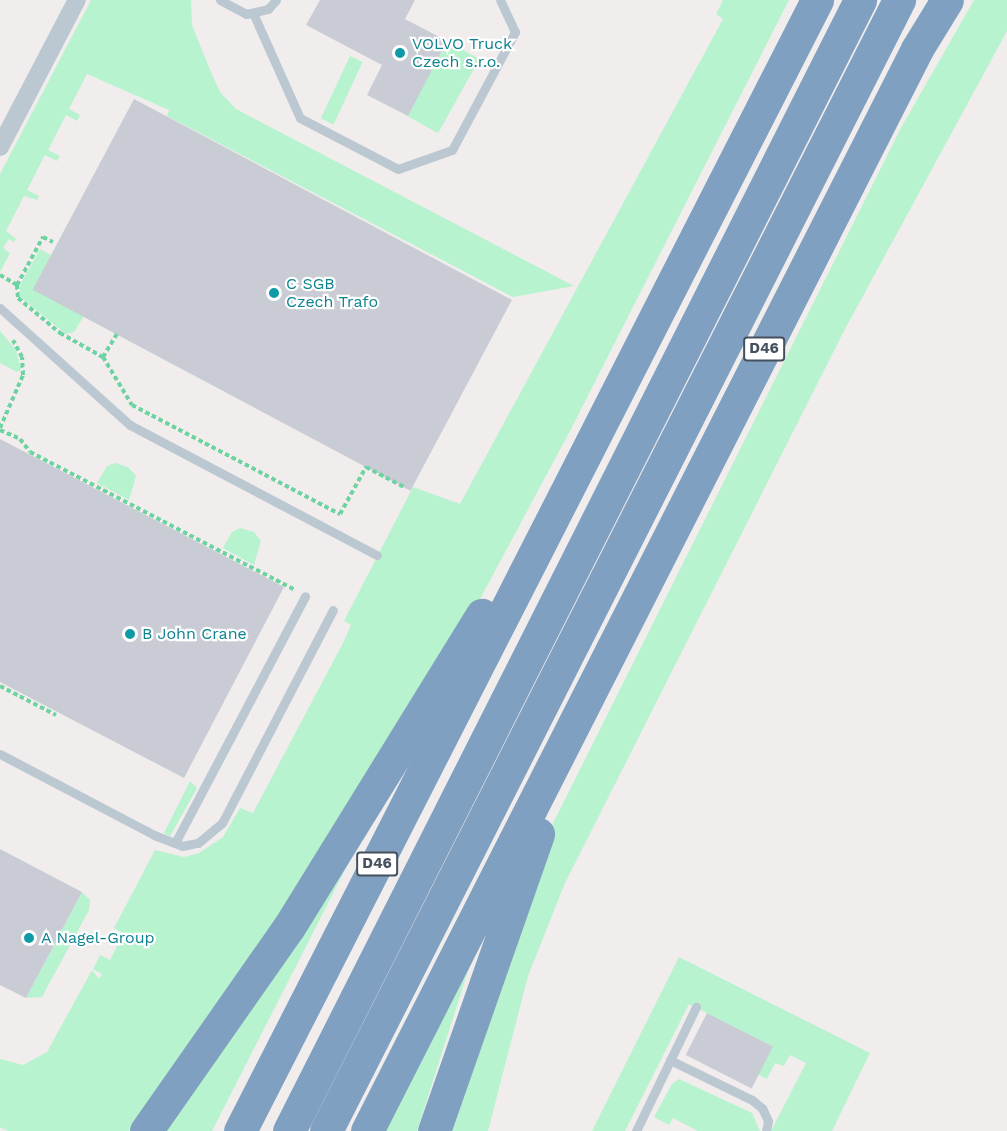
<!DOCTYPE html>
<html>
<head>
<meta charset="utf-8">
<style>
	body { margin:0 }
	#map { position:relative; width:1007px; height:1131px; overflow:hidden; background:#f1eded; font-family:"Work Sans",sans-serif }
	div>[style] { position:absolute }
	.green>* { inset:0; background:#b7f3ce; transform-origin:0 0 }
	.building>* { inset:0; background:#c9ccd4; transform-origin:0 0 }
	.path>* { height:4px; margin-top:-2px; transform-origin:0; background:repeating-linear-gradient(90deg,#6cd3a1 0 4.5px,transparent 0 7.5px) }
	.lane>* { height:9px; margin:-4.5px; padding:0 4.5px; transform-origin:4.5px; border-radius:4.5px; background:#bcc8d1 }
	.street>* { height:18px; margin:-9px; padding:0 9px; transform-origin:9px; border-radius:9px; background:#bcc8d1 }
	.highway>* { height:33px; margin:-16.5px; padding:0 16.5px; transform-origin:16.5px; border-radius:16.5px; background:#80a0c1 }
	.dots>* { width:16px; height:16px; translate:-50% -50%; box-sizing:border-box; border:3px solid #fff; border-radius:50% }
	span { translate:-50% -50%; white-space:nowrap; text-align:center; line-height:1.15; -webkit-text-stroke:4.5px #fff; paint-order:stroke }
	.shield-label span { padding:2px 4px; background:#fff; border:2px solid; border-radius:4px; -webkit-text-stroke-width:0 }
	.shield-label { font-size:15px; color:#44515d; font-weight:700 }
	.culture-label { font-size:16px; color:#0d838f }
	.left { translate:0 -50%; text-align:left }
</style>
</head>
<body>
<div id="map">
	<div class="green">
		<div style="clip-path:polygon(91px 0,191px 0,192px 25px,211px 72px,220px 92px,236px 109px,574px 286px,513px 297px,167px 116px,169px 110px,87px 74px,69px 109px,80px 115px,77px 121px,66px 115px,48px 150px,60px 156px,57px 161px,45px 155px,27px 190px,39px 196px,37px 200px,24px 196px,6px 231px,16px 239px,14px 242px,9px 239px,3px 248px,10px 253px,0 272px,0 174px)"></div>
		<div style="clip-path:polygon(723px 0,789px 0,570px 431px,473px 612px,277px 924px,129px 1131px,8px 1131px,0 1127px,0 1059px,23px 1065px,47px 1052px,92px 970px,99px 979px,102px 974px,93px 969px,100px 955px,110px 960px,123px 934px,114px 928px,155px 850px,184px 857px,199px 853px,223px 837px,240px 808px,253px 813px,344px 641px,351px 625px,344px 621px,413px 487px,460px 504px,723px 19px,716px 14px)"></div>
		<div style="clip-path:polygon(974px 0,1007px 0,1007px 31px,844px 331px,565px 883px,528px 976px,488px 1131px,443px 1131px,553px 823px,902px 126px)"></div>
		<div style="left:447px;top:41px;width:37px;height:85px;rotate:29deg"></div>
		<div style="left:350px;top:56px;width:14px;height:69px;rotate:25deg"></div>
		<div style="clip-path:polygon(40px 249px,51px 255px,34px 289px,84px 316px,74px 332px,66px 334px,20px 297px,20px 285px)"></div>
		<div style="clip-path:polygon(0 331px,16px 350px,21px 370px,17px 372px,0 363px)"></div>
		<div style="clip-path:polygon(115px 463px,128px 467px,136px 476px,129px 500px,97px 483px,107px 466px)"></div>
		<div style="clip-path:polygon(240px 528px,254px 532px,261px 541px,254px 565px,223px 548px,232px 532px)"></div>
		<div style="clip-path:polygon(190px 781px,197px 788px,170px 836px,164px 833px)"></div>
		<div style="clip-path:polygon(348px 864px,212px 1131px,161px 1131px,288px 954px)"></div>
		<div style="clip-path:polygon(82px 892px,90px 900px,89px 910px,42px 997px,26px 998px)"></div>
		<div style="clip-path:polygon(475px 949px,417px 1131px,383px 1131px)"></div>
		<div style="clip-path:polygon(679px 957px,870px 1053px,832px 1131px,771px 1131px,806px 1063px,790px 1055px,784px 1066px,775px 1063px,767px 1079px,758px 1075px,772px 1046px,689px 1004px,625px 1131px,592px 1131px)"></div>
		<div style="clip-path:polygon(679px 1079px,752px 1113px,760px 1131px,698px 1131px,673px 1118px,669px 1125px,654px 1117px,672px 1084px)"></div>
	</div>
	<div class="building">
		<div style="clip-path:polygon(320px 0,415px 0,405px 19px,447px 41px,408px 116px,367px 95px,382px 65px,306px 25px)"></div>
		<div style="left:134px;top:99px;width:428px;height:216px;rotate:28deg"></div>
		<div style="clip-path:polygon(0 439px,284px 587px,184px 778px,0 682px)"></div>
		<div style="clip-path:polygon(0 849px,82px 892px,26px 998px,0 985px)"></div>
		<div style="left:707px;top:1013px;width:74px;height:47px;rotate:27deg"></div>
	</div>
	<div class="path">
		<div style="left:0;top:275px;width:20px;rotate:30deg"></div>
		<div style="left:17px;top:285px;width:13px;rotate:86deg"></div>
		<div style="left:18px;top:298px;width:55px;rotate:39.8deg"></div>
		<div style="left:60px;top:333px;width:49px;rotate:29.2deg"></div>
		<div style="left:103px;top:357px;width:27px;rotate:-59deg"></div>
		<div style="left:17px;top:285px;width:55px;rotate:-61.6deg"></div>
		<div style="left:43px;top:237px;width:11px;rotate:27deg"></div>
		<div style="left:103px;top:357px;width:56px;rotate:58.9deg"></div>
		<div style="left:132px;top:405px;width:235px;rotate:27.7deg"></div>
		<div style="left:340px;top:514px;width:54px;rotate:-61deg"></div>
		<div style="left:366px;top:467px;width:45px;rotate:27.7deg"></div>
		<div style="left:0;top:428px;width:58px;rotate:-66.5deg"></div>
		<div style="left:23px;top:375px;width:18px;rotate:-93deg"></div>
		<div style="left:22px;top:357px;width:19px;rotate:-118deg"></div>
		<div style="left:0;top:430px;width:22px;rotate:24deg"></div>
		<div style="left:20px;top:439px;width:16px;rotate:52deg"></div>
		<div style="left:30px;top:452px;width:299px;rotate:27.5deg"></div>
		<div style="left:0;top:686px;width:63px;rotate:27.4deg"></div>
	</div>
	<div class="lane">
		<div style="left:220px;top:0;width:30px;rotate:28deg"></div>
		<div style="left:246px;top:14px;width:23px;rotate:-13deg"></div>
		<div style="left:268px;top:9px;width:12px;rotate:-48deg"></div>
		<div style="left:253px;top:13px;width:115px;rotate:65.9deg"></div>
		<div style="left:300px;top:118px;width:110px;rotate:27.5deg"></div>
		<div style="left:398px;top:169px;width:57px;rotate:-19.4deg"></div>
		<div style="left:452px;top:150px;width:134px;rotate:-61.9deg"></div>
		<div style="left:515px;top:32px;width:35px;rotate:-115deg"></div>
		<div style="left:0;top:308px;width:175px;rotate:42deg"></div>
		<div style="left:130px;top:425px;width:279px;rotate:27.8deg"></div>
		<div style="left:0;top:754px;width:174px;rotate:27.7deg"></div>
		<div style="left:154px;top:835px;width:30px;rotate:21deg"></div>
		<div style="left:182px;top:846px;width:16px;rotate:-11deg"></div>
		<div style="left:198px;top:843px;width:31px;rotate:-40deg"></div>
		<div style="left:222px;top:823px;width:240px;rotate:-62.5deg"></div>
		<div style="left:175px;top:843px;width:279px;rotate:-62.2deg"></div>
		<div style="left:670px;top:1060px;width:91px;rotate:26deg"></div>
		<div style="left:752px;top:1100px;width:13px;rotate:39deg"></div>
		<div style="left:762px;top:1108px;width:14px;rotate:65deg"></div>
		<div style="left:768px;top:1121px;width:10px;rotate:101deg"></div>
		<div style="left:636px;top:1131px;width:138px;rotate:-64.2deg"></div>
	</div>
	<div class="street">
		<div style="left:0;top:147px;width:166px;rotate:-62.4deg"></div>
	</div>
	<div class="highway">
		<div style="left:146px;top:1131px;width:249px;rotate:-55deg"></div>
		<div style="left:289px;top:927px;width:367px;rotate:-58.3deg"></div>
		<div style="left:240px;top:1131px;width:1270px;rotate:-62.97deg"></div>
		<div style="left:289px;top:1131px;width:1267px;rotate:-63.21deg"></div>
		<div style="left:326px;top:1131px;width:1268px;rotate:-63.13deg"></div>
		<div style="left:367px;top:1131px;width:1214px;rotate:-63.05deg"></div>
		<div style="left:917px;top:49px;width:57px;rotate:-58.5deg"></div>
		<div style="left:434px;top:1131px;width:315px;rotate:-70.7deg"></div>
	</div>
	<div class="dots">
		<div style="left:400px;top:53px;background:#0f9aa8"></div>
		<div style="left:274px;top:293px;background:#0f9aa8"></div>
		<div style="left:130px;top:634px;background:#0f9aa8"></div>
		<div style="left:29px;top:938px;background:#0f9aa8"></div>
	</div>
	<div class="shield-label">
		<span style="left:764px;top:349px">D46</span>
		<span style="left:377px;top:864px">D46</span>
	</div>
	<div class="culture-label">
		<span class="left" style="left:412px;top:53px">VOLVO Truck<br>Czech s.r.o.</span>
		<span class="left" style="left:286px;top:293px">C SGB<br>Czech Trafo</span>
		<span class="left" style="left:142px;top:634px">B John Crane</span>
		<span class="left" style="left:41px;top:938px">A Nagel-Group</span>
	</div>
</div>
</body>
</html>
